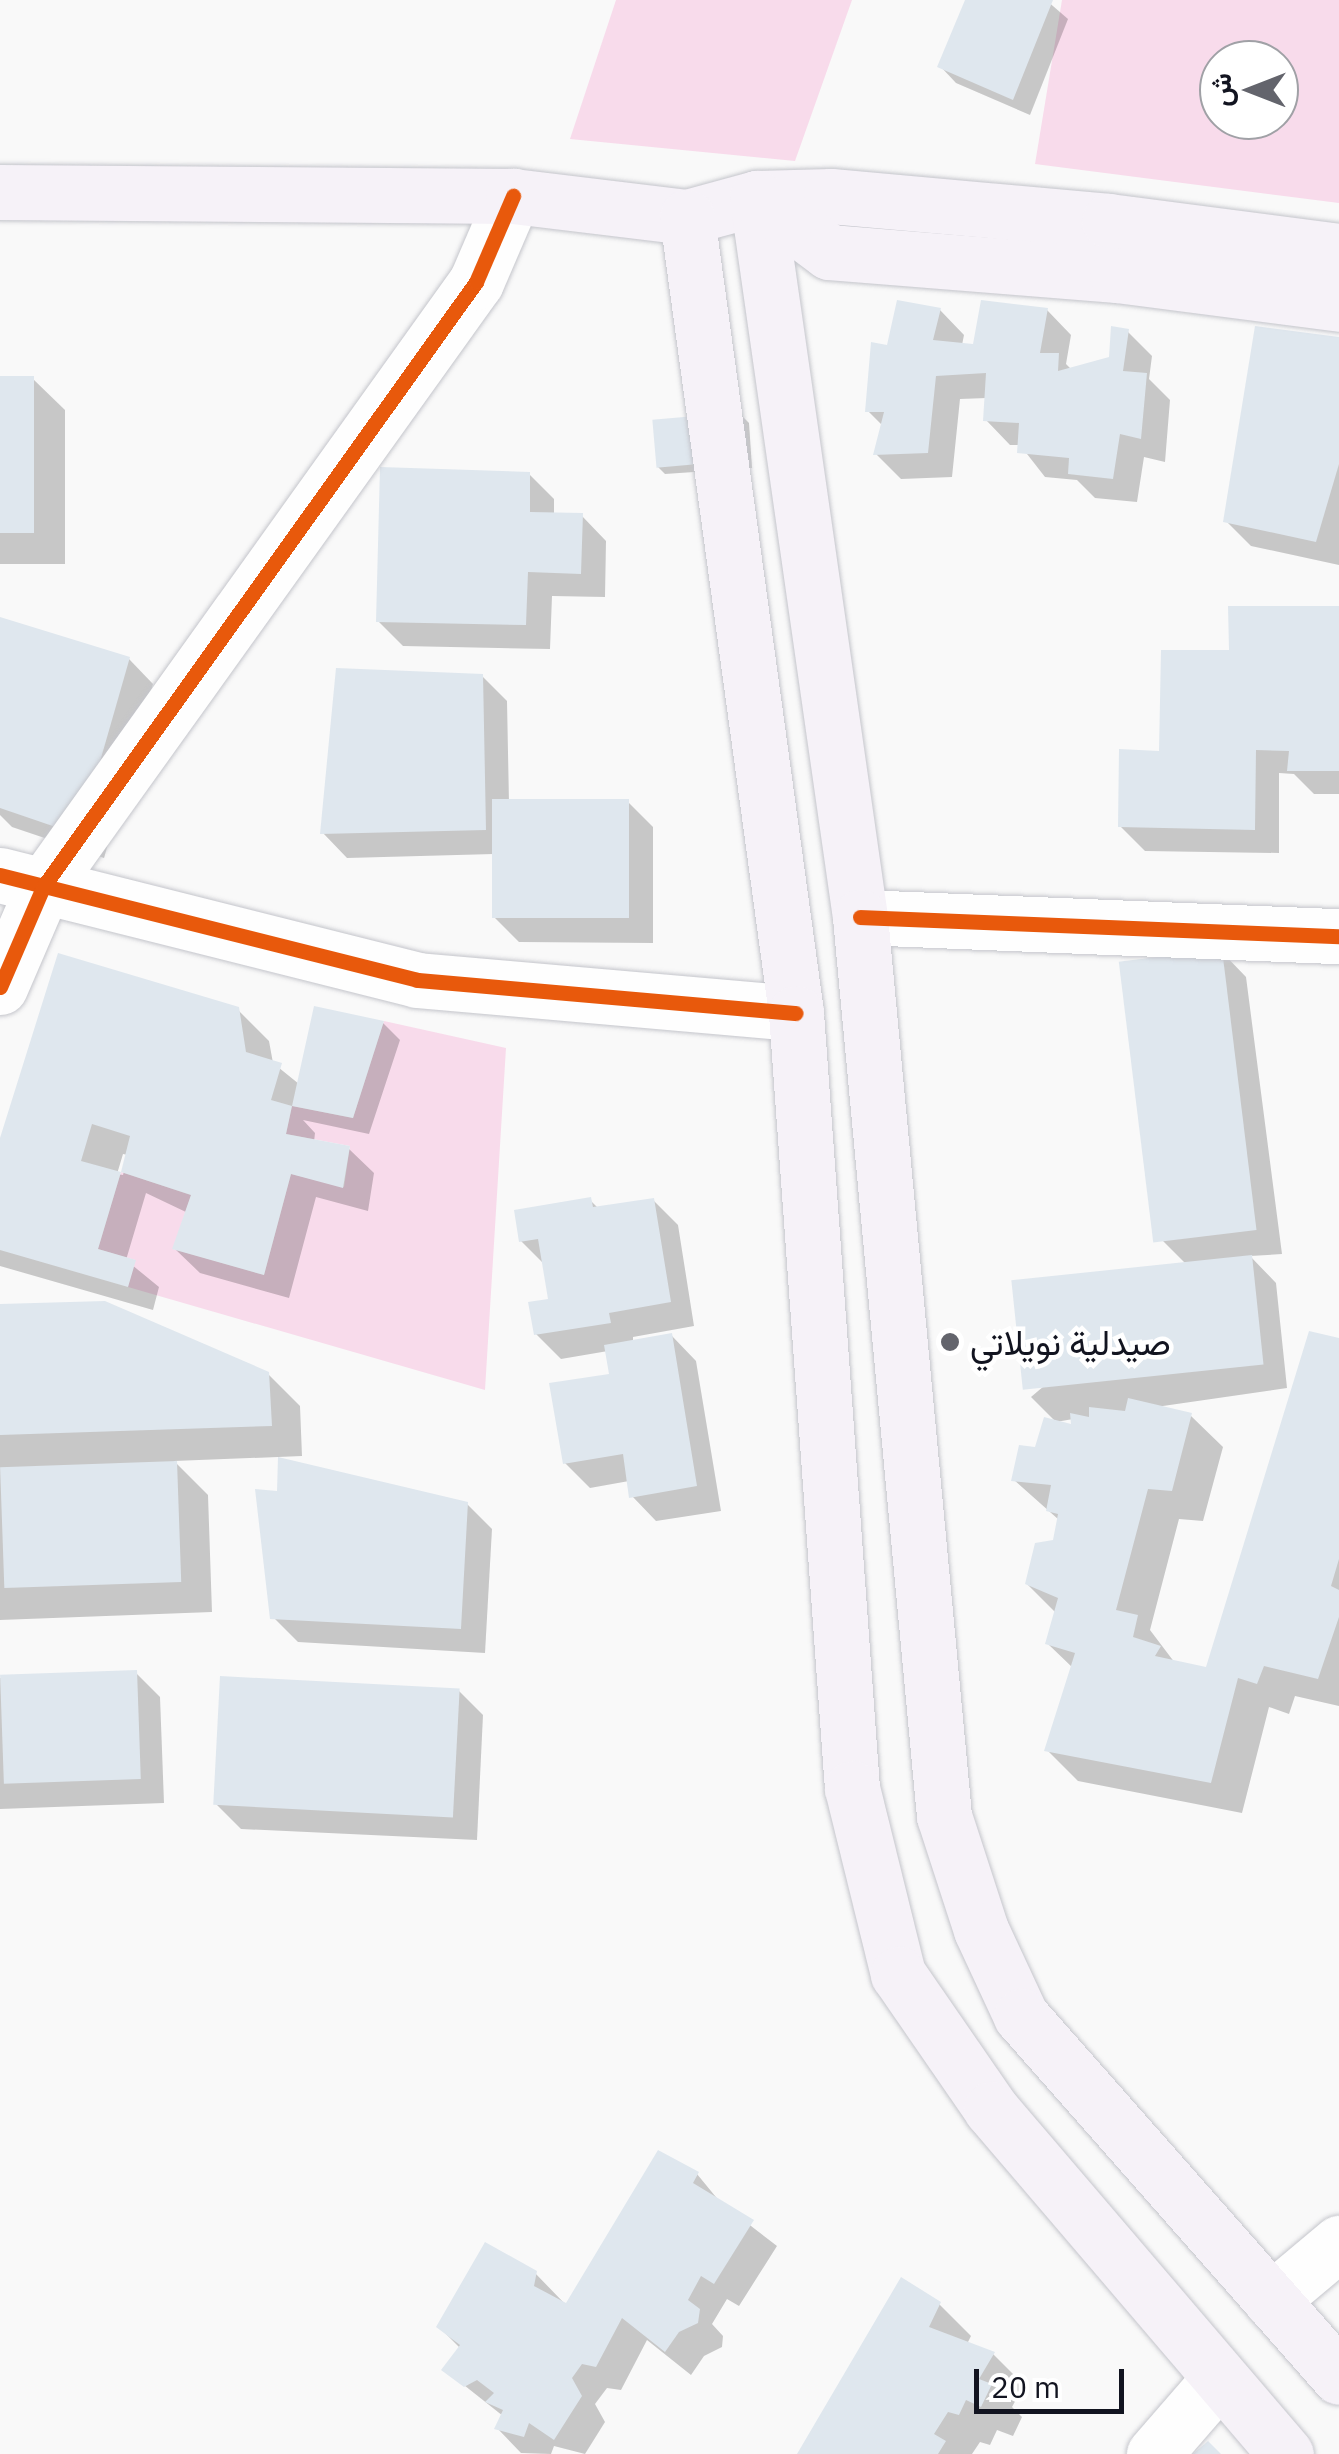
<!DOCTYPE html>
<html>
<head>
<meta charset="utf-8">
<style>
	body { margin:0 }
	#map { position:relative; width:1339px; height:2454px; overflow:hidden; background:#f9f9f9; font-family:"IBM Plex Sans",Vazirmatn,sans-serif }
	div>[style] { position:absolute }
	.green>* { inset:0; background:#f8dbeb }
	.shadow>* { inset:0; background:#0003 }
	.building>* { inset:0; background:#dfe7ee; transform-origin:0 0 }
	.roads { filter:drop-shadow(0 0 2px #c4c5cb) drop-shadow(0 0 2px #c4c5cb) }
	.minor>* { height:55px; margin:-27.5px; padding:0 27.5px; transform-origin:27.5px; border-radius:27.5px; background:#fefefe }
	.major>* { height:55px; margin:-27.5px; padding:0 27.5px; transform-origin:27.5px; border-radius:27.5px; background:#f6f2f8 }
	.cycleway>* { height:15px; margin:-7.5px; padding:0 7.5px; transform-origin:7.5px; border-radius:7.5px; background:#e8590c }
	.dots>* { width:28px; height:28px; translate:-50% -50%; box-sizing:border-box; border:5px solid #fff; border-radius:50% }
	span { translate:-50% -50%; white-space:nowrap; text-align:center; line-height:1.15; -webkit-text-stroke:9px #fff; paint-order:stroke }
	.poi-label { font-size:35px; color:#121420 }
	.left { translate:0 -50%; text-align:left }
	.north { position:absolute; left:1199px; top:40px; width:100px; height:100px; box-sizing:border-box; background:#fff; border:2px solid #a0a1a6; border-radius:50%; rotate:270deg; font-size:28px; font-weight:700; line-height:40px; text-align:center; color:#121420 }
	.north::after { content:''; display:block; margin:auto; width:35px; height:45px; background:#63646c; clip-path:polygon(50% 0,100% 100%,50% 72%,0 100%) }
	.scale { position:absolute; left:974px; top:2369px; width:150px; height:45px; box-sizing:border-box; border:5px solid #121420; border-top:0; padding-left:12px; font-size:30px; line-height:35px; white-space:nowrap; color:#121420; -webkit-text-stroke:8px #fff; paint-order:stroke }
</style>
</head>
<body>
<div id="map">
	<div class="green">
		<div style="clip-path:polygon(616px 0,852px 0,795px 161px,570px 139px)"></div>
		<div style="clip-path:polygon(evenodd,1062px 0,1339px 0,1339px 203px,1035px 164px,1062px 0,1279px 60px,1279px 120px,1219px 120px,1219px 60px,1279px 60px)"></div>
		<div style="clip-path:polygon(384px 1021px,506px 1048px,485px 1390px,128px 1287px,135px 1260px,98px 1249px,121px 1172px,191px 1195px,173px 1249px,264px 1275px,291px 1174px,344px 1187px,350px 1146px,286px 1134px,292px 1106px,353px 1118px)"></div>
	</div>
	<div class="shadow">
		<div style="clip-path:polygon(968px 0,1046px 0,1068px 19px,1030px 115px,956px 83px,940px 66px)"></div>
		<div style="clip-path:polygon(940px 310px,964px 335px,962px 345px,975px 346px,1047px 310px,1071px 335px,1066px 364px,1072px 370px,1111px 359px,1127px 331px,1152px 356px,1149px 379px,1170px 400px,1165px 462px,1144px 457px,1137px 502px,1095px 498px,1077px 480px,1045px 477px,1020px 445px,1010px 445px,986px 420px,987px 398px,960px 399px,952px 477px,901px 479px,876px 454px,883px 426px,868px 411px,889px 348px)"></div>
		<div style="clip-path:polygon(1339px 339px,1339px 565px,1251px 546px,1226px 521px)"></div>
		<div style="clip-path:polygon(0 379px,33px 379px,65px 410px,65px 564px,0 564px)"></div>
		<div style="clip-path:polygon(741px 415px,749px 423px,752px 468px,665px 474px,657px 466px)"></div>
		<div style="clip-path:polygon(529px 474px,554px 499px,554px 515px,582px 516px,606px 541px,605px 597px,552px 596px,550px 649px,403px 646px,378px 621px)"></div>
		<div style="clip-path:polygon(1339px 608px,1339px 794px,1314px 794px,1294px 774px,1279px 773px,1279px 853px,1145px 851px,1120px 826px,1232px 653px)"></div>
		<div style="clip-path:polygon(0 619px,129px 659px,153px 684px,104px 858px,12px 827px,0 815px)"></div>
		<div style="clip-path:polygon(482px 676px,507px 701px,509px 802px,628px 802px,653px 827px,653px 943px,519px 942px,494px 917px,494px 854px,347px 858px,323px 833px)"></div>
		<div style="clip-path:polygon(1222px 952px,1246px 977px,1282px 1254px,1250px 1256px,1276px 1283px,1287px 1388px,1156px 1407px,1191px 1416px,1223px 1447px,1203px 1521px,1179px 1519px,1150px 1630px,1175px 1663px,1208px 1670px,1339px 1341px,1339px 1706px,1295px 1696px,1289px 1714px,1269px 1707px,1242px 1813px,1078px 1781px,1047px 1750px,1073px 1668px,1048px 1644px,1056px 1613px,1027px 1584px,1055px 1542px,1059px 1520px,1014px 1480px,1036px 1449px,1074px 1427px,1073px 1419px,1056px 1422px,1031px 1397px,1187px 1265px,1158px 1236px)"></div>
		<div style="clip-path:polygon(evenodd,237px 1009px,269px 1041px,273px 1063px,299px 1084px,383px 1023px,400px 1040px,369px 1134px,303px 1120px,315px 1133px,314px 1142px,349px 1149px,374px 1173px,368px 1211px,316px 1197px,289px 1298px,200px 1273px,175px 1249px,188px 1213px,146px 1193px,126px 1260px,159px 1287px,153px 1310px,0 1266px,0 1140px,237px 1009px,123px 1154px,128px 1155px,123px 1175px,117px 1174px,123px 1154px)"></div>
		<div style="clip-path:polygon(590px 1200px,599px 1209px,653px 1200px,678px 1225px,694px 1326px,633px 1337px,633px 1342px,672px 1336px,696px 1361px,721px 1511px,656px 1521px,632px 1496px,629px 1481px,590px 1488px,565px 1463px,612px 1376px,608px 1351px,561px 1359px,536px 1334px,551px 1301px,545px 1265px,521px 1241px)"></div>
		<div style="clip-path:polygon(0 1307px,268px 1374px,300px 1406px,302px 1456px,174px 1461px,208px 1495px,212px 1612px,0 1620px)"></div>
		<div style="clip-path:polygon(467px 1504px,492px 1529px,485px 1653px,298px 1642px,273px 1617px)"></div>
		<div style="clip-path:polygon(136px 1673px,160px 1697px,164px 1803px,0 1809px,0 1678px)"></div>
		<div style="clip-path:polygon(459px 1691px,483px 1715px,477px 1840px,241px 1829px,216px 1804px)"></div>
		<div style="clip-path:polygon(697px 2174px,720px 2202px,777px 2246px,739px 2306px,727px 2299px,712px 2324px,723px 2336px,722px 2347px,704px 2356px,691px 2375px,647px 2340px,621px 2390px,607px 2388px,595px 2404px,605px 2422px,585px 2454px,554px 2446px,551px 2454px,521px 2453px,497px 2428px,503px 2416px,445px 2370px,460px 2348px,439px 2327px,535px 2273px,567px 2306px)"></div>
		<div style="clip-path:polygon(939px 2304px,971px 2336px,967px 2344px,993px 2354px,1024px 2385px,1012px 2407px,1022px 2417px,1013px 2436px,997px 2430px,990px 2445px,980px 2442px,972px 2454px,800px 2454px)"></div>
	</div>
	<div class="building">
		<div style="clip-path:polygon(965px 0,1053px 0,1013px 100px,937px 67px)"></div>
		<div style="clip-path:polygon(897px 300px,941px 308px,933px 340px,973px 344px,981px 300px,1048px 308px,1040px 353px,1059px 353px,1058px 371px,1109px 357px,1111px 326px,1129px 329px,1123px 371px,1147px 373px,1141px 439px,1120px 434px,1113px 479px,1068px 474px,1069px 458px,1017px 453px,1019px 423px,983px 421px,986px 373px,936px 376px,928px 453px,873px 455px,884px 412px,865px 412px,871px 342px,887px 345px)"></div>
		<div style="clip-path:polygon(1255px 326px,1339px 337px,1339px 464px,1316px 542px,1223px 522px)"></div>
		<div style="left:0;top:376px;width:34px;height:157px"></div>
		<div style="left:742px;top:412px;width:48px;height:90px;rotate:85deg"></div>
		<div style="clip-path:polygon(380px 467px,530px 472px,530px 512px,583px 513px,581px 574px,528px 572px,526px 625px,376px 622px)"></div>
		<div style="clip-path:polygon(1228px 606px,1339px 606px,1339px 771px,1287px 771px,1289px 751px,1256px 750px,1255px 830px,1118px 827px,1119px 749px,1159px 751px,1161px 650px,1229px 650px)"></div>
		<div style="clip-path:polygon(0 617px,130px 657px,79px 835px,0 808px)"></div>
		<div style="clip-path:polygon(336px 668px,483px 674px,486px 830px,320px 834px)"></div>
		<div style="left:492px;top:799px;width:137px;height:119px"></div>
		<div style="left:1222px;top:949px;width:283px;height:104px;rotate:83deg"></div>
		<div style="clip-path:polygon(58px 953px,239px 1007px,246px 1052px,282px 1063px,271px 1100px,292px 1106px,314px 1006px,384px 1021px,353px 1118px,292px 1106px,286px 1134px,350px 1146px,343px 1188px,291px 1174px,264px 1275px,172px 1249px,191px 1195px,121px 1172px,130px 1136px,92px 1124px,81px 1161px,121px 1172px,98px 1249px,136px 1260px,128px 1287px,0 1250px,0 1138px)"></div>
		<div style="clip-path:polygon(591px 1197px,593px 1207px,654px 1198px,671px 1302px,609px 1313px,611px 1323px,534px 1335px,528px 1302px,548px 1299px,538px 1239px,519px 1242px,514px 1210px)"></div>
		<div style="left:1252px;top:1255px;width:110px;height:242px;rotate:84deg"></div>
		<div style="clip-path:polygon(105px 1301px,269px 1372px,272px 1426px,0 1435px,0 1304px)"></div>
		<div style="clip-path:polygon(1309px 1331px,1339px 1338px,1339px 1559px,1331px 1586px,1339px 1590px,1339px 1617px,1318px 1679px,1264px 1666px,1257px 1684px,1238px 1678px,1211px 1783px,1044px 1751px,1075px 1653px,1045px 1644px,1058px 1598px,1025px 1584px,1035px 1543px,1053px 1540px,1058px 1514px,1046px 1511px,1051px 1485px,1011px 1481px,1019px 1445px,1035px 1447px,1044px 1417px,1071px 1424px,1070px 1413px,1089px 1417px,1089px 1407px,1125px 1411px,1128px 1398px,1192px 1413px,1172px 1491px,1148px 1489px,1116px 1610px,1138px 1615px,1133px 1637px,1161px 1646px,1155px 1656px,1206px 1667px)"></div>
		<div style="clip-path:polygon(672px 1333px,697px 1486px,629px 1498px,623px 1454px,563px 1464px,549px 1383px,609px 1374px,604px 1345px)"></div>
		<div style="clip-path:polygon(278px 1457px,468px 1502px,461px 1629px,270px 1619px,255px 1489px,277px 1491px)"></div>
		<div style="left:177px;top:1461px;width:121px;height:177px;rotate:88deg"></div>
		<div style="left:137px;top:1670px;width:109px;height:137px;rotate:88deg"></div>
		<div style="left:220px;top:1676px;width:240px;height:129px;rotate:3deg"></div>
		<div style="clip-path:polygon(658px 2150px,699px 2172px,693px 2183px,754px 2220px,714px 2284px,701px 2276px,688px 2300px,700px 2309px,698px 2323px,679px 2332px,665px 2352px,622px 2318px,596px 2367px,582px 2364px,572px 2378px,582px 2396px,554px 2440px,529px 2423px,524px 2437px,494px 2429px,503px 2410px,485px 2402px,494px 2393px,477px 2380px,464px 2387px,441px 2370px,460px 2345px,436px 2327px,485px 2242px,537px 2271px,534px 2286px,566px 2303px)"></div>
		<div style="clip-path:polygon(901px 2277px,941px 2302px,929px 2327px,995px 2352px,979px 2379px,992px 2384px,981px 2407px,966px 2400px,959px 2415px,948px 2412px,934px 2434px,946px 2441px,938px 2454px,797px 2454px)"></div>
		<div style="clip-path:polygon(1208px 2441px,1221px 2454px,1193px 2454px)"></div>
	</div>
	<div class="roads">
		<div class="minor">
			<div style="left:0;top:875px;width:430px;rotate:14.1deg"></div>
			<div style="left:417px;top:980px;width:380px;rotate:5deg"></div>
			<div style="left:860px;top:917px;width:479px;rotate:2.3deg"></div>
			<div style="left:0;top:987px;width:109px;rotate:-66.7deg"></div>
			<div style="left:43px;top:887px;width:744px;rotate:-54.41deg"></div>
			<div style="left:476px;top:282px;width:94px;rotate:-66.7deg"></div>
			<div style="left:1271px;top:2300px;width:89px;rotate:-40deg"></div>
			<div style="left:1154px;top:2454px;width:98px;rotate:-49.1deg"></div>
		</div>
		<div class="major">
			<div style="left:0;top:192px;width:513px;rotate:0.45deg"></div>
			<div style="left:513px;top:196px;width:175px;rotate:6.9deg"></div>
			<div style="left:687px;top:217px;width:73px;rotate:-15.2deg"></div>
			<div style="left:757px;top:198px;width:74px;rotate:-1.5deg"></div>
			<div style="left:831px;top:196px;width:279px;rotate:5.1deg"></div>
			<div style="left:1109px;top:221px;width:232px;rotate:7.4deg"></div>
			<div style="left:757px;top:198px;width:726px;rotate:81.85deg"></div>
			<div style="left:860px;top:917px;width:903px;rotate:84.66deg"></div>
			<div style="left:944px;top:1816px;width:120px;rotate:72deg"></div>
			<div style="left:981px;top:1930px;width:95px;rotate:65.1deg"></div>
			<div style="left:1021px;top:2016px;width:481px;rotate:48.6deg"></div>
			<div style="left:757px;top:198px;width:90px;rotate:36.9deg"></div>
			<div style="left:829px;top:252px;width:289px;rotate:4.6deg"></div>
			<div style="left:1117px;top:275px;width:224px;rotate:7.4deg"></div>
			<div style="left:687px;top:217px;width:803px;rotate:82.2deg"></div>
			<div style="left:796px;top:1013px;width:777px;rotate:85.87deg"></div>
			<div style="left:852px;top:1788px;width:192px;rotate:76.1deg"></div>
			<div style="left:898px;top:1974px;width:164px;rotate:55.4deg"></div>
			<div style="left:991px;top:2109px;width:454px;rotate:49.5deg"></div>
		</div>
	</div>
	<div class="cycleway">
		<div style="left:0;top:875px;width:430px;rotate:14.1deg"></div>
		<div style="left:417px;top:980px;width:380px;rotate:5deg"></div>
		<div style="left:860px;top:917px;width:479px;rotate:2.3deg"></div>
		<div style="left:0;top:987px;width:109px;rotate:-66.7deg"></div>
		<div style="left:43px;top:887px;width:744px;rotate:-54.41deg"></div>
		<div style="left:476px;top:282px;width:94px;rotate:-66.7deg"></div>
	</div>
	<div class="dots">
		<div style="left:950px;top:1342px;background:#63646c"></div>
	</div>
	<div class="poi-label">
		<span class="left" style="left:970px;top:1342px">صيدلية نويلاتي</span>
	</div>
	<div class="north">ش</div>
	<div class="scale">20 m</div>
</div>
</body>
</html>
